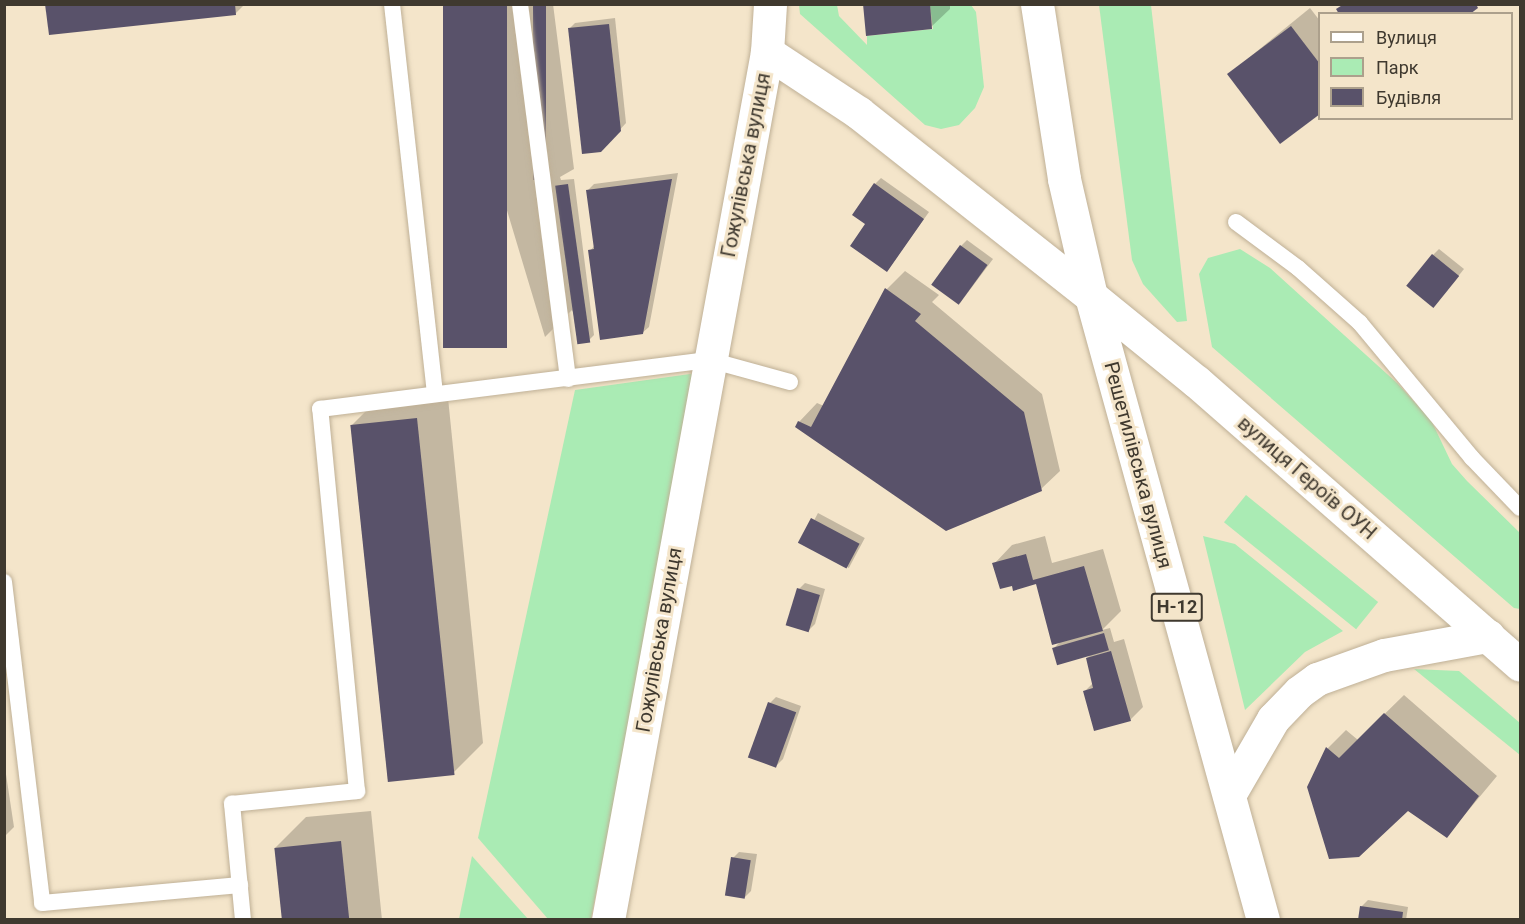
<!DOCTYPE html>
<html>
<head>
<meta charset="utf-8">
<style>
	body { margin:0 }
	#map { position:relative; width:1525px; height:924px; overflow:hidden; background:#f4e5ca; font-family:Roboto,sans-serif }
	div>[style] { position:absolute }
	.green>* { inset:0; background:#aaebb4; transform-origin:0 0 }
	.shadow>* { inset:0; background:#0003; transform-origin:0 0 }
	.building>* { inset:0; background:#59526a; transform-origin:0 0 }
	.roads { filter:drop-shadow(0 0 2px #bfb096) drop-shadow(0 0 2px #bfb096) }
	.lane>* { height:16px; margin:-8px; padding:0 8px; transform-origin:8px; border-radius:8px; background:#fff }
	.street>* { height:33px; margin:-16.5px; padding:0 16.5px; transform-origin:16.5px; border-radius:16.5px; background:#fff }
	.secondary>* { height:33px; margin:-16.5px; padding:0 16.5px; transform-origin:16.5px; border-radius:16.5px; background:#fff }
	.primary>* { height:33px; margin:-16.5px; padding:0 16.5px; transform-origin:16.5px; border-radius:16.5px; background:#fff }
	span { translate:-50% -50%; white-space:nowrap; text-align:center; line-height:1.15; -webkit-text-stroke:6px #f4e5ca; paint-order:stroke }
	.shield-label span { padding:2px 4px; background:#f4e5ca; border:2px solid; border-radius:4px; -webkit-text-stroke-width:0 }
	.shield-label { font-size:18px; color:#3f392f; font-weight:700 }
	.street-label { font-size:20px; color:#3f392f }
	.frame { position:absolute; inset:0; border:6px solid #3f392f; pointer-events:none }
	.legend { position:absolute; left:1318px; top:12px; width:195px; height:108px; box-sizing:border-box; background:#f4e5ca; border:2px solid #aca08c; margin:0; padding:8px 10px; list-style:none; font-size:18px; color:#3f392f }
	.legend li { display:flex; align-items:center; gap:12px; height:30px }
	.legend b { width:30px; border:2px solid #aca08c }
</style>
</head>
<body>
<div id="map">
	<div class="green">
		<div style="clip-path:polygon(799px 5px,837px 5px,839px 16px,867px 45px,867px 36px,933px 29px,930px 5px,971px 5px,976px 12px,984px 87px,975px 108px,959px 125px,941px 129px,925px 125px,800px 14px)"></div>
		<div style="clip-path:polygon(1099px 5px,1151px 5px,1187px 321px,1177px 322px,1143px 284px,1132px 260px)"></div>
		<div style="clip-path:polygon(1240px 249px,1270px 268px,1397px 383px,1431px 420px,1452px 464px,1467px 481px,1520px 533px,1520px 609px,1514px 608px,1212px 347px,1199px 274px,1208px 258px)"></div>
		<div style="clip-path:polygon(697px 373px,591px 919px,548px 919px,478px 838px,575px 390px)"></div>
		<div style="left:1246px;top:495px;width:170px;height:35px;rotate:39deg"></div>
		<div style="clip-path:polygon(1203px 536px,1235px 544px,1343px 631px,1305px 652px,1245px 710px)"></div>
		<div style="clip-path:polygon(1414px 669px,1459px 671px,1520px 723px,1520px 755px)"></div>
		<div style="clip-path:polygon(472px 856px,528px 919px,459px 919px)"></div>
	</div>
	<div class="shadow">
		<div style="clip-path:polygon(47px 4px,245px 4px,235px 14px)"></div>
		<div style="clip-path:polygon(445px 4px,553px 4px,574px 169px,560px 177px,561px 180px,574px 179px,594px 335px,588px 341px,572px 310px,545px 337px)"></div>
		<div style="clip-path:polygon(865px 4px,950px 4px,950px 9px,931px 27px)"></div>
		<div style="clip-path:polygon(1310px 8px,1320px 21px,1320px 112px,1229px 74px)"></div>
		<div style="clip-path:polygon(615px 18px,626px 123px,607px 144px,569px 29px,575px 23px)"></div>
		<div style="clip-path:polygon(678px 173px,649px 327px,642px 333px,590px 251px,595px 245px,588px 190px,594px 184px)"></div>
		<div style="clip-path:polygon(881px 178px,929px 212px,887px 271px,867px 224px,875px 184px)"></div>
		<div style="clip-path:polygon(967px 240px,993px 259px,960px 303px,961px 246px)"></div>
		<div style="clip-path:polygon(1439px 249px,1464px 269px,1440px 299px,1433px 255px)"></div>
		<div style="clip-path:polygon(905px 271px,939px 295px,932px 302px,1042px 394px,1060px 471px,1041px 489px,946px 529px,799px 422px,817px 403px,824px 406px,887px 289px)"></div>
		<div style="clip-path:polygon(447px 388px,483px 743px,453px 773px,388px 780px,351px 426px,382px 395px)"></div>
		<div style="left:818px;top:513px;width:53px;height:34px;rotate:28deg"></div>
		<div style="clip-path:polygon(1045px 536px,1052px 563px,1103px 549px,1121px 611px,1102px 630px,1110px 628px,1114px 642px,1124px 639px,1143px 707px,1130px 720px,1085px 691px,1094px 682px,1087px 658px,1092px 653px,1054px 648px,1060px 642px,1037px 582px,994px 564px,1012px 545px)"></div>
		<div style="clip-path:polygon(805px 583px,825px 589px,815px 624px,809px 630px,799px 589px)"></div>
		<div style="clip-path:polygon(1404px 695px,1497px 776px,1447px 836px,1407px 810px,1309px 787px,1328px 748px,1346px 730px,1358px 740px)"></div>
		<div style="clip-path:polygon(776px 697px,801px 706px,783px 759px,777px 765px,770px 703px)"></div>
		<div style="clip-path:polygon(4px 761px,14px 827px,4px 837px)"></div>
		<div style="clip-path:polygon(371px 811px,382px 920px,283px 920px,275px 848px,306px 817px)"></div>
		<div style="clip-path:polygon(739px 852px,757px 854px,751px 891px,745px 897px,733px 858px)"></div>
		<div style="clip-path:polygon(1368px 900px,1408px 907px,1406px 920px,1359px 920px,1362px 906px)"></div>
	</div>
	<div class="building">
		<div style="clip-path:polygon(45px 4px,235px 4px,236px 15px,49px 35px)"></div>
		<div style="left:443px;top:4px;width:64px;height:344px"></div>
		<div style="left:533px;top:4px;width:13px;height:176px"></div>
		<div style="clip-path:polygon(863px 4px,930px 4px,932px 29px,866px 36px)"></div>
		<div style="clip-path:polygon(1344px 4px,1476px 4px,1478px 8px,1470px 14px,1339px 14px,1336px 9px)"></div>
		<div style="clip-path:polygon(609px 24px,621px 131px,601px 152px,582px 154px,568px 28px)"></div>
		<div style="clip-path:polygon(1291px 26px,1320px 64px,1320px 114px,1280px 144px,1227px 74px)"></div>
		<div style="clip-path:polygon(672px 179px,643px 334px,600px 340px,588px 250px,594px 249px,586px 190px)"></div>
		<div style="clip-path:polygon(874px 183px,924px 219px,887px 272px,850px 246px,865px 224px,852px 215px)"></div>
		<div style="left:568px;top:184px;width:160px;height:13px;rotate:82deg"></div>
		<div style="left:960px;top:245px;width:34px;height:49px;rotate:36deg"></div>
		<div style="left:1432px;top:254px;width:35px;height:41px;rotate:39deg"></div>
		<div style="clip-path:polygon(885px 288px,921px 314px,915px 321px,1024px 412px,1042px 491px,946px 531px,795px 427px,798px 421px,811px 427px)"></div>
		<div style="left:417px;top:418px;width:359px;height:67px;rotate:84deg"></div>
		<div style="left:811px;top:518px;width:55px;height:28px;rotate:28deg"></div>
		<div style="clip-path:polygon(1026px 554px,1033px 580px,1084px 566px,1103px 631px,1052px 645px,1036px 584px,1013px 591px,1012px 586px,1000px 589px,992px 563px)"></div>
		<div style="left:797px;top:588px;width:24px;height:39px;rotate:17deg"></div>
		<div style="left:1104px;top:633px;width:18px;height:54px;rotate:74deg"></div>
		<div style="clip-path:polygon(1111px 651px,1131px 721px,1094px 731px,1083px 691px,1093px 688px,1086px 658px)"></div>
		<div style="left:768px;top:702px;width:30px;height:59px;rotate:20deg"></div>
		<div style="clip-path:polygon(1384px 713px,1479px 796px,1447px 838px,1408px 811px,1359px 857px,1329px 859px,1307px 787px,1326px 747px,1339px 758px)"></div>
		<div style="left:341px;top:841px;width:79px;height:67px;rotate:84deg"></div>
		<div style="left:731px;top:857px;width:20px;height:39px;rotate:9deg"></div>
		<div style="clip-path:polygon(1360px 906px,1403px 912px,1402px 920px,1358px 920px)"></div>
	</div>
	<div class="roads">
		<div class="lane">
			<div style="left:392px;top:4px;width:392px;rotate:83.7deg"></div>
			<div style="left:520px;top:4px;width:378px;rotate:82.7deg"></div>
			<div style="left:1236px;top:222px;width:77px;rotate:36.6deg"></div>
			<div style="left:1298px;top:268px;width:83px;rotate:41.6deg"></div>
			<div style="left:1360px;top:323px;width:175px;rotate:50.3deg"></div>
			<div style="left:1472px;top:458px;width:69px;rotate:46.2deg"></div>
			<div style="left:4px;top:582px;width:323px;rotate:83.2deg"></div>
			<div style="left:42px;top:903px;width:199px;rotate:-5.2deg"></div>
			<div style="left:243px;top:920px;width:117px;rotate:-95.4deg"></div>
			<div style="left:232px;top:804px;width:126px;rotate:-5.9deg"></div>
			<div style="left:357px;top:791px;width:384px;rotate:-95.5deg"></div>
			<div style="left:320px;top:409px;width:393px;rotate:-7.2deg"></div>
			<div style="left:710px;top:360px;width:83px;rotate:15.4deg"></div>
		</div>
		<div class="street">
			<div style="left:767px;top:52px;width:48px;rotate:-86.4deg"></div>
		</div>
		<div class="secondary">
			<div style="left:608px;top:920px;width:882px;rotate:-79.62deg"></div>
			<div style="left:767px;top:52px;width:110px;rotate:33.5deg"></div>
			<div style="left:859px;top:113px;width:295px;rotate:38.3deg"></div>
		</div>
		<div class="primary">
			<div style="left:1037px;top:4px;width:177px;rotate:81.2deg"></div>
			<div style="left:1064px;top:179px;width:120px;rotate:77deg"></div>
			<div style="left:1091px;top:296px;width:647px;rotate:74.59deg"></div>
			<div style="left:1091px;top:296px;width:136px;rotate:39.1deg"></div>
			<div style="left:1197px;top:382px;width:429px;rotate:41.2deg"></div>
			<div style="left:1229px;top:795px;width:88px;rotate:-59.9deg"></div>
			<div style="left:1273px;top:719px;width:37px;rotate:-46deg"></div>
			<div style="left:1299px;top:692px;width:22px;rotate:-36deg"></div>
			<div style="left:1317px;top:679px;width:71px;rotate:-19.7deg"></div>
			<div style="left:1384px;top:655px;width:106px;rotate:-10.4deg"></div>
		</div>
	</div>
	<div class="shield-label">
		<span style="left:1177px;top:607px">Н-12</span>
	</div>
	<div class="street-label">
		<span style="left:746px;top:165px;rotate:-79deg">Гожулівська вулиця</span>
		<span style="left:1138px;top:465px;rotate:75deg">Решетилівська вулиця</span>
		<span style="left:1307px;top:478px;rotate:41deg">вулиця Героїв ОУН</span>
		<span style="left:659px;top:640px;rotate:-80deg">Гожулівська вулиця</span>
	</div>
	<div class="frame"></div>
	<ul class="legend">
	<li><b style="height:8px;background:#fff"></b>Вулиця</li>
	<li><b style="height:16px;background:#aaebb4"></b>Парк</li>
	<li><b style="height:16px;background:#59526a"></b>Будівля</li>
	</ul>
</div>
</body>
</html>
